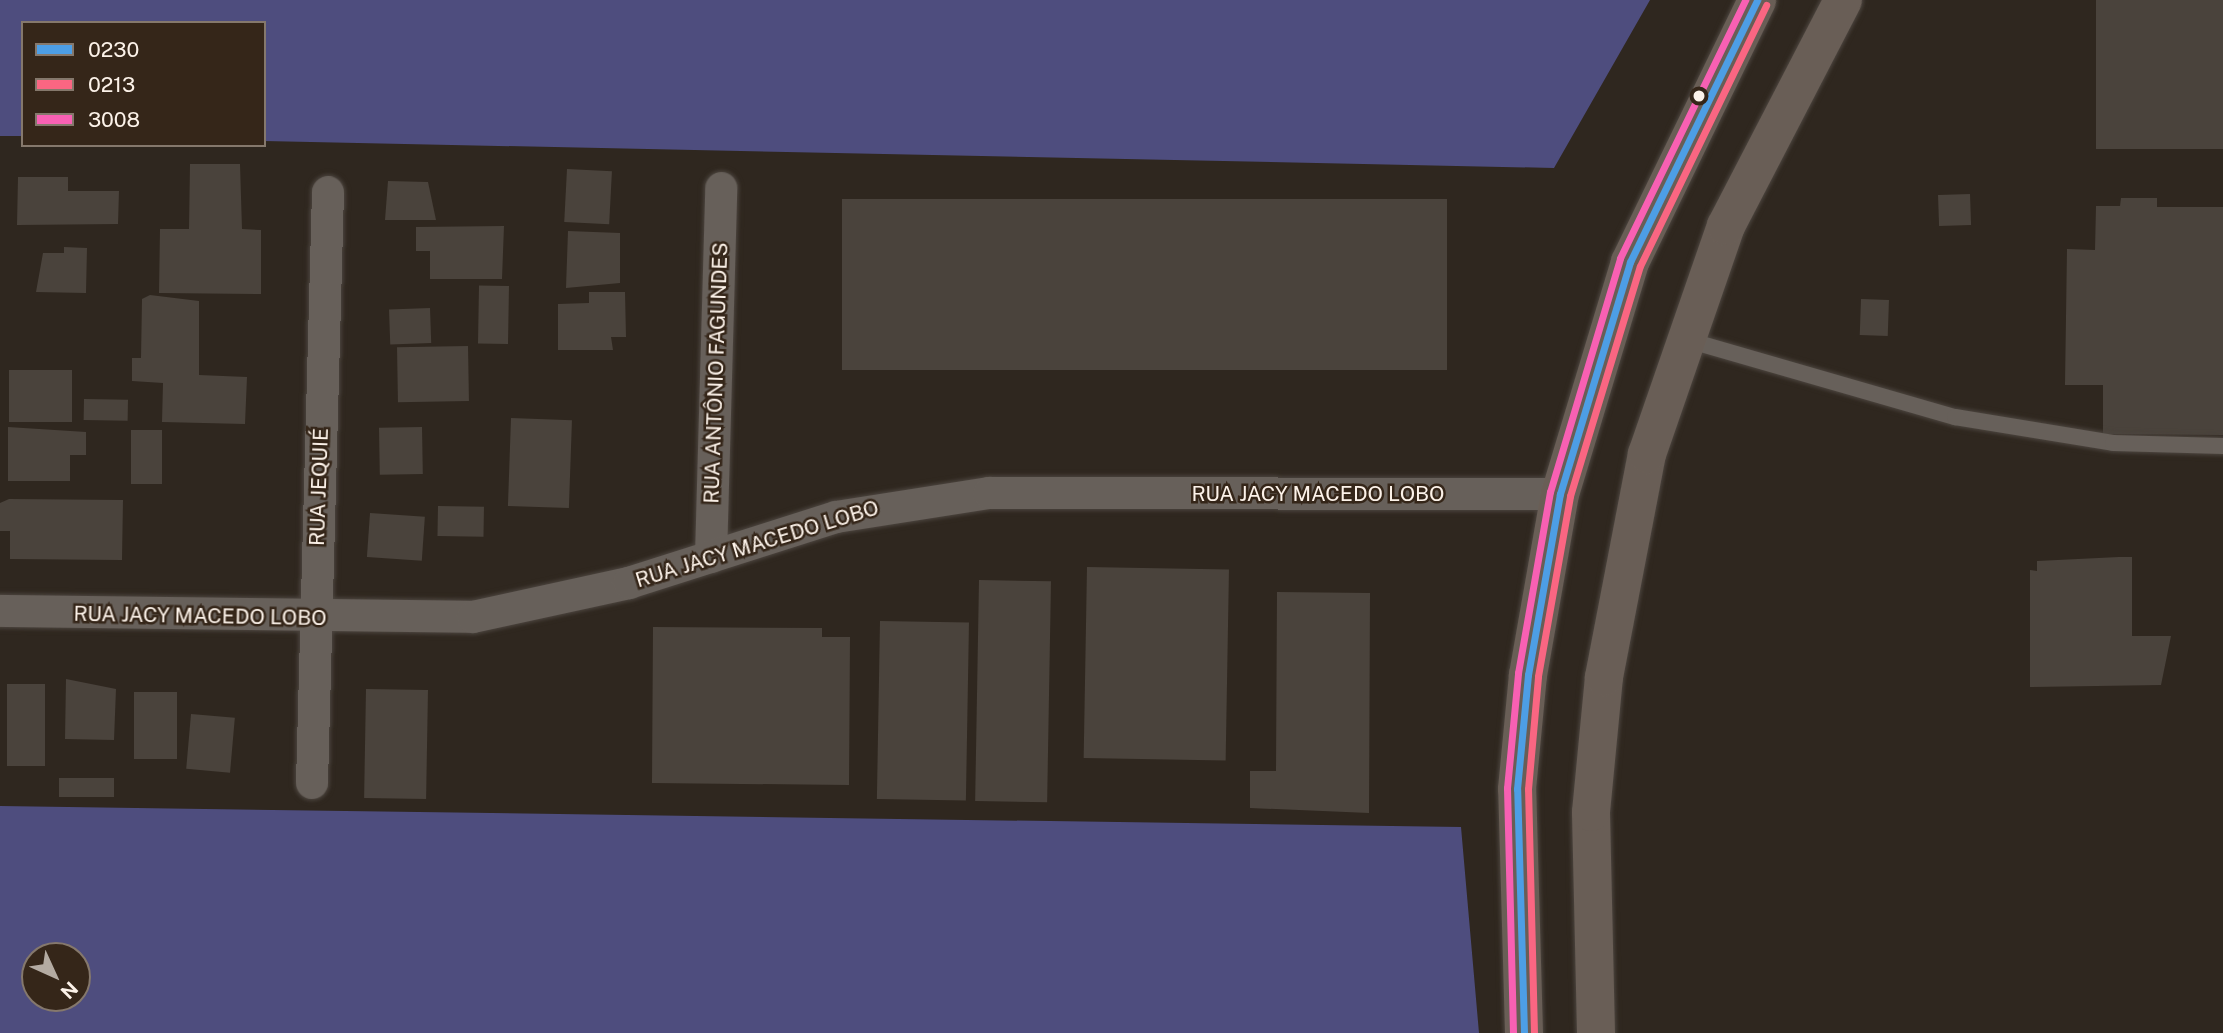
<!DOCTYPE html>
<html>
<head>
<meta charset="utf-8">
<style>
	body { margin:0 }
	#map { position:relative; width:2223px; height:1033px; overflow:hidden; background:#2f271f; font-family:"Public Sans",sans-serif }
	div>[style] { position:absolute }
	.forest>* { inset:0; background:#4e4d7e }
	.building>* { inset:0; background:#4a433c; transform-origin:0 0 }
	.roads { filter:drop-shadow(0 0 2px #4c453f) drop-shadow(0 0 2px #4c453f) }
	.service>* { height:16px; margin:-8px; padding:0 8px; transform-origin:8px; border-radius:8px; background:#67605a }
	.minor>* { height:32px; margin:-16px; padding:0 16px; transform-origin:16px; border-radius:16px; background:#67605a }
	.primary>* { height:38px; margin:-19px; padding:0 19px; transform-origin:19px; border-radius:19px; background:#695e56 }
	.bus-1>* { height:7px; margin:-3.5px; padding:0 3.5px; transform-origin:3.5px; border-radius:3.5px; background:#4d9ee5 }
	.bus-2>* { height:7px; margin:-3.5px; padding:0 3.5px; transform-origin:3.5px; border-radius:3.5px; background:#fa6682 }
	.bus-3>* { height:7px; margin:-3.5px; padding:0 3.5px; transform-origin:3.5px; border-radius:3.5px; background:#f860b3 }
	.dots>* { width:19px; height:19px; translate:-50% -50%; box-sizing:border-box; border:4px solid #352619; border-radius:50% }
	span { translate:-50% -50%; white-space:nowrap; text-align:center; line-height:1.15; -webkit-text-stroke:5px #352619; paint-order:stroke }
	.street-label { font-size:21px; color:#fcf2e9 }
	.legend { position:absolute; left:21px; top:21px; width:245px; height:126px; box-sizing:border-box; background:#352619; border:2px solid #85786c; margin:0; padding:9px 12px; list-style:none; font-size:21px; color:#fcf2e9 }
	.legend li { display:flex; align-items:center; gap:14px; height:35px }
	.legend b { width:35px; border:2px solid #85786c }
	.north { position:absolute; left:21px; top:942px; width:70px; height:70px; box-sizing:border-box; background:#352619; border:2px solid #85786c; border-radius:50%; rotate:135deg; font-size:19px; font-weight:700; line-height:28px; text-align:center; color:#fcf2e9 }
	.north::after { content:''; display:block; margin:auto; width:24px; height:32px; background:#b4aba2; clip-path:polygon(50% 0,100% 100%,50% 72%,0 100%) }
</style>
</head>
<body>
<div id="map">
	<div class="forest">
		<div style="clip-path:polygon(0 0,1650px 0,1554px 168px,264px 141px,264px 23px,23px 23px,23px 136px,0 136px)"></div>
		<div style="clip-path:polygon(evenodd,0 806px,1461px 827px,1479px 1033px,0 1033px,0 806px,35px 956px,77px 956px,77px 998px,35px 998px,35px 956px)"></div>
	</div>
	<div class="building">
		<div style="left:2096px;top:0;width:127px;height:149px"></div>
		<div style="clip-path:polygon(190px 164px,240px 164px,242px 229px,261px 230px,261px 294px,159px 293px,160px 229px,189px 229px)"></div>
		<div style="left:567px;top:169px;width:45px;height:53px;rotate:3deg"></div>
		<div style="clip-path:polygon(18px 177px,68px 177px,68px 191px,119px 191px,118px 224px,17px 225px)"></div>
		<div style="clip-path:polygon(388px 181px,428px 182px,436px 220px,385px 220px)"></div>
		<div style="left:1970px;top:194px;width:31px;height:32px;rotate:88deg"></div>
		<div style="clip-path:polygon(2121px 198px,2157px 198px,2157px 207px,2223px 207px,2223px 435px,2103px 434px,2103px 385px,2065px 385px,2067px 249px,2095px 250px,2096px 206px,2120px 206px)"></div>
		<div style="left:842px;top:199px;width:605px;height:171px"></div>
		<div style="clip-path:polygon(504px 226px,502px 279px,430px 279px,430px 251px,416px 251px,416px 227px)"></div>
		<div style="clip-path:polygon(568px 231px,620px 233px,620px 283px,566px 288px)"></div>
		<div style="clip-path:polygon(64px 247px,87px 248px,86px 293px,36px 292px,43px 253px,64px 253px)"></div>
		<div style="left:509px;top:286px;width:58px;height:30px;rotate:91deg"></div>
		<div style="clip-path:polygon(589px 292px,625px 292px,626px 337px,611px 337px,613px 350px,558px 350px,558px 304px,589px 303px)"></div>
		<div style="clip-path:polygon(150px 295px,199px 301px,199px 375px,247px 377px,245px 424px,162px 422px,163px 383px,132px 381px,132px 358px,141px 358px,142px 299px)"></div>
		<div style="left:1861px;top:299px;width:28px;height:36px;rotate:2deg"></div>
		<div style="left:430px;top:308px;width:35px;height:41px;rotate:88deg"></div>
		<div style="left:468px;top:346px;width:55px;height:71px;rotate:89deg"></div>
		<div style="left:9px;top:370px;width:63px;height:52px"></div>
		<div style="left:84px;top:399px;width:44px;height:21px;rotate:1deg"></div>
		<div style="left:511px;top:418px;width:61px;height:88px;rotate:2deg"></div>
		<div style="clip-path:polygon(8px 427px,86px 432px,86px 455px,70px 455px,70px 481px,8px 481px)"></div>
		<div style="left:422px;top:427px;width:47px;height:43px;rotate:89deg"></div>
		<div style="left:131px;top:430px;width:31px;height:54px"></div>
		<div style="clip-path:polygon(9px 499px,123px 500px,122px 560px,10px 559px,10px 531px,0 531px,0 503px)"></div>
		<div style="left:438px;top:506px;width:46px;height:30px;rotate:1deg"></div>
		<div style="left:370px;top:513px;width:55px;height:44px;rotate:4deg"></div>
		<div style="clip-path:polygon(2119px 557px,2132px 557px,2132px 636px,2171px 636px,2161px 685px,2030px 687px,2030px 570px,2037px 571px,2037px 561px)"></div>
		<div style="left:1087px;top:567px;width:142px;height:191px;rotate:1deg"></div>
		<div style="left:979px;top:580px;width:72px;height:221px;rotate:1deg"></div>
		<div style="clip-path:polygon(1277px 592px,1370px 593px,1369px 813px,1250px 808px,1250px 771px,1276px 771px)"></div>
		<div style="left:880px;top:621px;width:89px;height:178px;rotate:1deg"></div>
		<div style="clip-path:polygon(653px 627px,822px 628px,822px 637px,850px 637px,849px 785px,652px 783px)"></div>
		<div style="clip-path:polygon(66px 679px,116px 689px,114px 740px,65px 739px)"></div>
		<div style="left:7px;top:684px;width:38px;height:82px"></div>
		<div style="left:366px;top:689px;width:62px;height:109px;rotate:1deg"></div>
		<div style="left:134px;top:692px;width:43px;height:67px"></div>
		<div style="left:191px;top:714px;width:44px;height:55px;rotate:5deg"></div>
		<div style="left:59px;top:778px;width:55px;height:19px"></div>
	</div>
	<div class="roads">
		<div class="service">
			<div style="left:1684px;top:339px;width:282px;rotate:16.1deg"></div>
			<div style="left:1955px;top:417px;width:160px;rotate:9.3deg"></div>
			<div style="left:2113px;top:443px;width:110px;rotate:1.6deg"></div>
		</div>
		<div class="minor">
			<div style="left:711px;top:557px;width:369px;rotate:-88.4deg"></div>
			<div style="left:0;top:611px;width:473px;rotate:0.7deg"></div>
			<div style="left:473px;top:617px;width:160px;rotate:-12.3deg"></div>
			<div style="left:629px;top:583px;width:217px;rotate:-17.7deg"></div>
			<div style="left:836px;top:517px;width:155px;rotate:-8.9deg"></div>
			<div style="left:989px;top:493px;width:571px;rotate:0.1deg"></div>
			<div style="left:312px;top:783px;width:591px;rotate:-88.45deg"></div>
		</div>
		<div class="primary">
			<div style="left:1524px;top:1033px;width:244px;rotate:-91.6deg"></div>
			<div style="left:1517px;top:789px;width:115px;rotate:-84.5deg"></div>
			<div style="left:1528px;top:675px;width:184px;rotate:-80deg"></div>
			<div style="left:1560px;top:494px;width:242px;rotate:-73.2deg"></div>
			<div style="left:1630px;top:262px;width:291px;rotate:-64.1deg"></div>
			<div style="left:1596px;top:1033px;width:221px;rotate:-91.3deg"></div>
			<div style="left:1591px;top:812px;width:136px;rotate:-84.5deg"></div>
			<div style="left:1604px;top:677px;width:227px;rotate:-79.1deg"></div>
			<div style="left:1647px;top:454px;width:241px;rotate:-70.9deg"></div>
			<div style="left:1726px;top:226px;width:254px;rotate:-62.6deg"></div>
		</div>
	</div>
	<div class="bus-1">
		<div style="left:1524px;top:1033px;width:244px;rotate:-91.6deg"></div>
		<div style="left:1517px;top:789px;width:115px;rotate:-84.5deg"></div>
		<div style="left:1528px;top:675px;width:184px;rotate:-80deg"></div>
		<div style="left:1560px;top:494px;width:242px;rotate:-73.2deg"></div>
		<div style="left:1630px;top:262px;width:291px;rotate:-64.1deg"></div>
	</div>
	<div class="bus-2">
		<div style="left:1534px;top:1033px;width:244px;rotate:-91.4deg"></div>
		<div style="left:1528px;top:789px;width:113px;rotate:-84.9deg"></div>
		<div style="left:1538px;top:676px;width:183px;rotate:-79.9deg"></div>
		<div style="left:1570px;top:496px;width:240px;rotate:-73.1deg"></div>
		<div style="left:1640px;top:266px;width:290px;rotate:-64.2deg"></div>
	</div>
	<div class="bus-3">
		<div style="left:1513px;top:1033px;width:245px;rotate:-91.4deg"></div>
		<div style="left:1507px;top:788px;width:116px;rotate:-84.5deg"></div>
		<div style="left:1518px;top:673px;width:184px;rotate:-80deg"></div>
		<div style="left:1550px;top:492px;width:244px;rotate:-73.3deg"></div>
		<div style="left:1620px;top:258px;width:287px;rotate:-64.1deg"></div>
	</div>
	<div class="dots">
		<div style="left:1699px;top:96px;background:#fcf2e9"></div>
	</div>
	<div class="street-label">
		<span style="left:716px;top:373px;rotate:-88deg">RUA ANTÔNIO FAGUNDES</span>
		<span style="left:319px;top:487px;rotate:-88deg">RUA JEQUIÉ</span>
		<span style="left:1318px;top:494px">RUA JACY MACEDO LOBO</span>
		<span style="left:757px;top:544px;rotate:-17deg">RUA JACY MACEDO LOBO</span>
		<span style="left:200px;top:616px;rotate:1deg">RUA JACY MACEDO LOBO</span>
	</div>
	<ul class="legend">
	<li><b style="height:9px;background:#4d9ee5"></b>0230</li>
	<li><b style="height:9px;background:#fa6682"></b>0213</li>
	<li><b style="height:9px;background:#f860b3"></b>3008</li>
	</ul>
	<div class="north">N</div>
</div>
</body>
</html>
